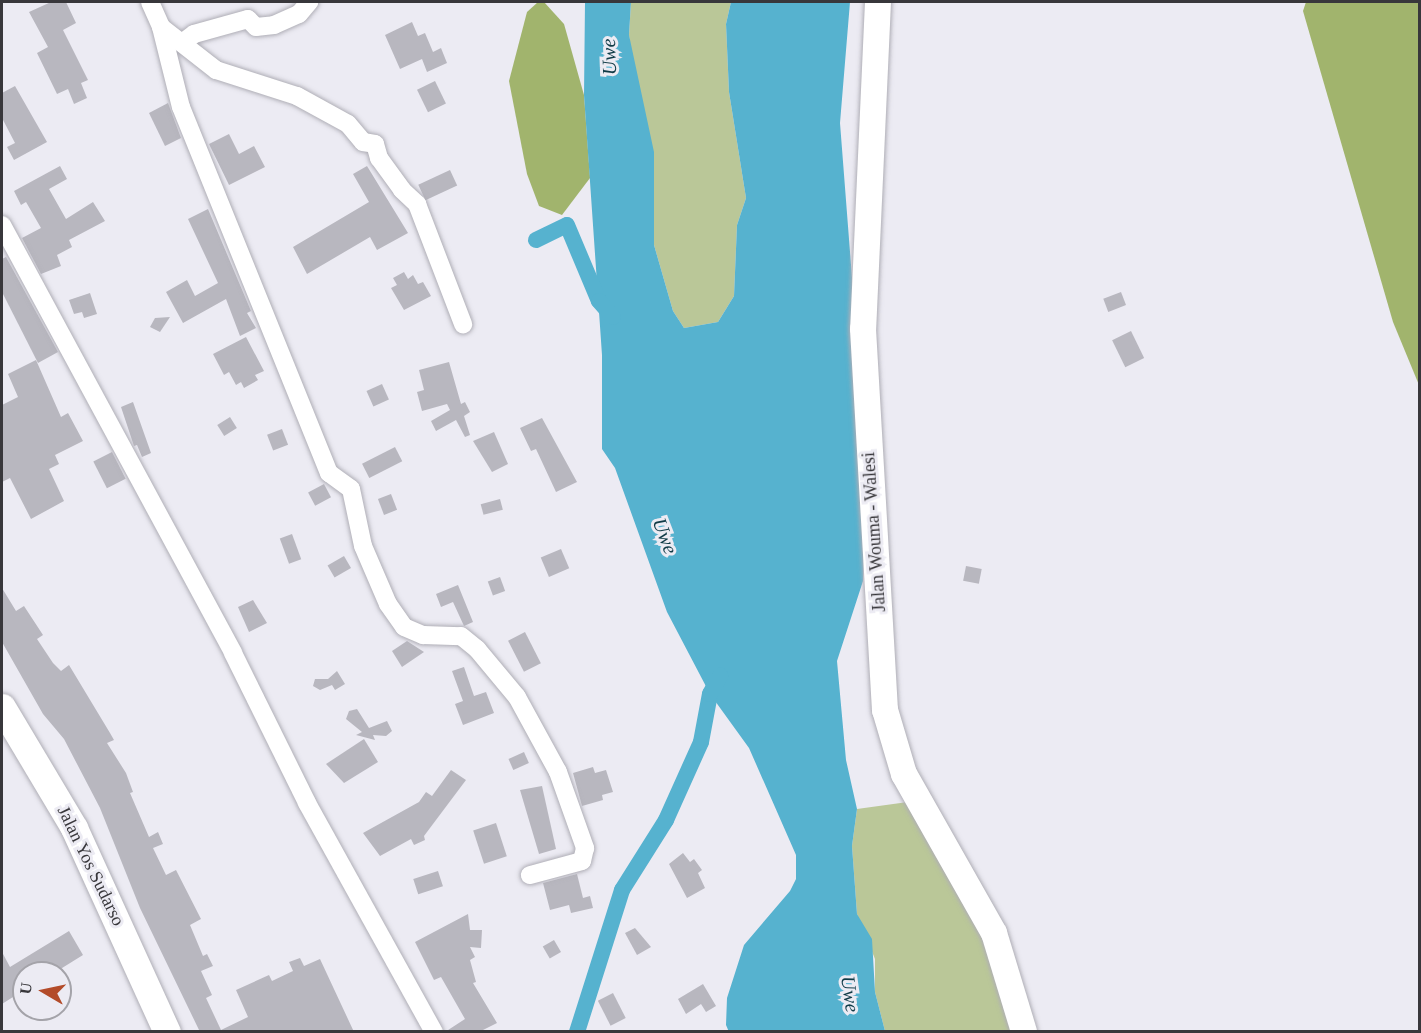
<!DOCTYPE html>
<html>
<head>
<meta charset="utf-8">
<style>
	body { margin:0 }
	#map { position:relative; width:1421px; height:1033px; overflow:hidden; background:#ecebf3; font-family:"Times New Roman",serif }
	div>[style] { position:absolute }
	.green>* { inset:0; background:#bac798 }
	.forest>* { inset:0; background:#a1b46d }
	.water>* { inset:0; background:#56b2cf }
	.canal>* { height:16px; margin:-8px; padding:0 8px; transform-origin:8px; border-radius:8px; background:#56b2cf }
	.building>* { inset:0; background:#b8b7bf; transform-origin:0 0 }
	.roads { filter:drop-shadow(0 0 2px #afaeb6) drop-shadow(0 0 2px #afaeb6) }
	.street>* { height:18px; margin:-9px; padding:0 9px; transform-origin:9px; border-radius:9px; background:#fff }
	.secondary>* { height:26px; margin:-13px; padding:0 13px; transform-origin:13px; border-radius:13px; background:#fff }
	.primary>* { height:27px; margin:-13.5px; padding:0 13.5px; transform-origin:13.5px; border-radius:13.5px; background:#fff }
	span { translate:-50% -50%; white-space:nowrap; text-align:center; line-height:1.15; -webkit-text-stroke:6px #ecebf3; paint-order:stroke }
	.street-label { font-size:18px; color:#38373b }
	.water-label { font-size:20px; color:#103b47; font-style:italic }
	.frame { position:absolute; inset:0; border:3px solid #38373b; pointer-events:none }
	.north { position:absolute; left:12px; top:961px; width:60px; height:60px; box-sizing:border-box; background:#ecebf3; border:2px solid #a4a3a9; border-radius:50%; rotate:279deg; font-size:16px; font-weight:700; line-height:24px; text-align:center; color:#38373b }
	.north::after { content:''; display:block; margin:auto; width:21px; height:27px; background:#b34b29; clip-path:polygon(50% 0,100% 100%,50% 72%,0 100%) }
</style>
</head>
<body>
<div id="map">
	<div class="green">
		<div style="clip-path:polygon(631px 2px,731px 2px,726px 24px,729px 92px,746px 198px,737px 225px,734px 296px,718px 322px,684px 328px,673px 311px,654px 245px,629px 35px)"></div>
		<div style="clip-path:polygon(915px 801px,982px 910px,1025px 1031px,885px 1031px,875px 992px,875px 959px,857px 914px,852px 846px,857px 809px)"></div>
	</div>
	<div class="forest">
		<div style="clip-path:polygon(538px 2px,544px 2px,564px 24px,584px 95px,590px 178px,562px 215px,539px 206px,527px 174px,509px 81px,527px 12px)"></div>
		<div style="clip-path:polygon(1306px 2px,1419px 2px,1419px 385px,1393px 322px,1303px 11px)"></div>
	</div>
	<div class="water">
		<div style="clip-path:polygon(585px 2px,631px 2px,629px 35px,654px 152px,654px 245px,673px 311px,684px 328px,718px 322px,734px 296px,737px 225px,746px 198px,729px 92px,726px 24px,731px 2px,850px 2px,840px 123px,867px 471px,863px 581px,837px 661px,846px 760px,857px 809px,852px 846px,857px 914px,872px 939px,875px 992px,885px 1031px,729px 1032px,726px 1025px,727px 998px,744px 945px,790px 891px,796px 879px,796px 855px,749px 748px,710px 694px,667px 612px,615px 468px,602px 449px,602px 355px,584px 95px)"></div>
	</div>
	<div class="canal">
		<div style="left:536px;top:240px;width:34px;rotate:-26deg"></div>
		<div style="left:567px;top:225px;width:82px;rotate:67.2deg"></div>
		<div style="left:599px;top:301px;width:21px;rotate:49deg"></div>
		<div style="left:577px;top:1032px;width:149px;rotate:-72.4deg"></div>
		<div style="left:622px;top:890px;width:83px;rotate:-57.8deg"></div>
		<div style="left:666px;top:820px;width:85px;rotate:-65.8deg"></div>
		<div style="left:701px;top:742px;width:49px;rotate:-79.4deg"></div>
		<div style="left:710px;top:694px;width:21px;rotate:-61deg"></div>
	</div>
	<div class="building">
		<div style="clip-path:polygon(51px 2px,66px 2px,76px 23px,63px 30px,88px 80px,81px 83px,87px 98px,74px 104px,68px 89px,57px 94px,37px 53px,48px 47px,29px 12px)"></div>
		<div style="clip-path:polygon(412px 22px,418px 36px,425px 33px,433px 52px,441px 48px,447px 63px,427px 72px,422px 59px,400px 69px,385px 35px)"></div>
		<div style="left:435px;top:81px;width:25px;height:20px;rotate:64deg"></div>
		<div style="clip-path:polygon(15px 86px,47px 142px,14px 160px,7px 147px,15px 143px,2px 118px,2px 93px)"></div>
		<div style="clip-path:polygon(168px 103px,181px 138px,165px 146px,149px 113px)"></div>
		<div style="clip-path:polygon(229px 134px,239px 154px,254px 146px,265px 167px,229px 185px,209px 144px)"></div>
		<div style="clip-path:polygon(60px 166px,67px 179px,49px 189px,66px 219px,93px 202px,105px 221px,69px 240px,72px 247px,57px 255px,61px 266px,41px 274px,22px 238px,41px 228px,26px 202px,21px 205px,14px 191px)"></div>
		<div style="clip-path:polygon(367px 166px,408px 233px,377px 250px,370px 237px,307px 274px,293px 247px,369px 202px,353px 174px)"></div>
		<div style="left:450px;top:170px;width:17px;height:35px;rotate:65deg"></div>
		<div style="clip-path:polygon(208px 209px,251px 311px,247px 313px,256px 328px,240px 336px,226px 299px,183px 323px,166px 292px,187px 280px,195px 296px,218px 283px,188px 219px)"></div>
		<div style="clip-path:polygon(6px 257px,58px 352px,38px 363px,2px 292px,2px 259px)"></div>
		<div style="clip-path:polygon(404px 272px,408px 279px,413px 275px,418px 284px,423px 282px,431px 296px,404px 310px,391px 288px,397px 285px,393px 278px)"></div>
		<div style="left:1121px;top:292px;width:14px;height:19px;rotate:69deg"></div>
		<div style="clip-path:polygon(90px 293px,97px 314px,84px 318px,82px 312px,74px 314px,69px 300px)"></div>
		<div style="clip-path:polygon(170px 317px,160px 332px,150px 327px,155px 318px)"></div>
		<div style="left:1131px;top:331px;width:30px;height:21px;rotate:64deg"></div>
		<div style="clip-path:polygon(246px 337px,264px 371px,255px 375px,258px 380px,244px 388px,241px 382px,236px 385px,229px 372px,224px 375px,213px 354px)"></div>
		<div style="clip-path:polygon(36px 360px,61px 417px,68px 413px,83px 441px,55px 455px,59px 464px,49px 469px,64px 501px,31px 519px,10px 478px,2px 482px,2px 405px,18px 397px,8px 374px)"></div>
		<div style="clip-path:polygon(449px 362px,461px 404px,465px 402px,470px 412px,464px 416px,470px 435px,465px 437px,456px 420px,436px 431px,431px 421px,450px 410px,447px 404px,422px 411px,417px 392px,424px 390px,419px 370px)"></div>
		<div style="left:382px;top:384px;width:17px;height:17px;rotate:66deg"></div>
		<div style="clip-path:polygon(133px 402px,151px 453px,142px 457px,137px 445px,134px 446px,121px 407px)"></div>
		<div style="left:230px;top:417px;width:13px;height:15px;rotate:58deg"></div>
		<div style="clip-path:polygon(542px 418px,577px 482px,556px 492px,536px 449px,531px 451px,520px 428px)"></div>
		<div style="left:282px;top:429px;width:17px;height:16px;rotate:69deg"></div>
		<div style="clip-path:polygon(494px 432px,508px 464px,492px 472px,473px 441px)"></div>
		<div style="left:395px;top:447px;width:16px;height:37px;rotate:63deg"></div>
		<div style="left:112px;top:452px;width:30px;height:21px;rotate:63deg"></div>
		<div style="left:324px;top:484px;width:15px;height:18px;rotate:62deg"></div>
		<div style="left:391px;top:494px;width:17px;height:14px;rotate:69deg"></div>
		<div style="left:500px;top:499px;width:11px;height:20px;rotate:75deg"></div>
		<div style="left:292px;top:534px;width:27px;height:13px;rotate:70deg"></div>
		<div style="left:561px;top:549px;width:21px;height:22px;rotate:67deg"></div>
		<div style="left:344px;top:556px;width:14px;height:19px;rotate:60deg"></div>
		<div style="left:966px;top:566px;width:16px;height:15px;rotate:11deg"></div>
		<div style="left:500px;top:577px;width:15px;height:13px;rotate:70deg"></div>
		<div style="clip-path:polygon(458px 585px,473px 622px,464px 626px,453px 602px,441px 607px,436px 594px)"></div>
		<div style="clip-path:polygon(2px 588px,16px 611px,24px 606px,43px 635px,37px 639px,53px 663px,61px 671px,69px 665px,110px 733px,114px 740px,107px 743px,126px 773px,133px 792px,130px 793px,149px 837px,158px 832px,163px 844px,153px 848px,166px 875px,176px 870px,201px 919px,190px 925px,203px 956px,207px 954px,213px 966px,201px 971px,212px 995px,206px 998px,221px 1030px,248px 1017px,236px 990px,269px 975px,272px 981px,293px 971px,289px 962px,300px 958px,304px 966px,320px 959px,354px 1032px,200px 1032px,140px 908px,100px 808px,64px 739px,43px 714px,2px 642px)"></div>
		<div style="clip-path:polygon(253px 600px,267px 623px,249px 632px,238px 607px)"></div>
		<div style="left:525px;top:632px;width:35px;height:19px;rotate:63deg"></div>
		<div style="clip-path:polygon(407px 641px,424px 652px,402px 667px,392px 651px)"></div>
		<div style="clip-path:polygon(464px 667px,474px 696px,486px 692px,494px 713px,463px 725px,455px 704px,463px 701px,452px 671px)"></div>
		<div style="clip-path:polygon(337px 671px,345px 684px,335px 690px,332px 685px,320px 690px,313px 686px,315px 679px,328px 679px)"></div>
		<div style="clip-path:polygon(357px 709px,369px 728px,387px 721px,392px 731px,386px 736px,373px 735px,375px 740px,356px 735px,362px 732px,346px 719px,349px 711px)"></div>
		<div style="clip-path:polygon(364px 739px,378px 762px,344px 783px,326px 764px)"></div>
		<div style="left:524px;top:752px;width:12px;height:17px;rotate:66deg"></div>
		<div style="clip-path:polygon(593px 767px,595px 773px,606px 770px,613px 792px,602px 795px,603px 800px,582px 806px,573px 773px)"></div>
		<div style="clip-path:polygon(451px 770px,466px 780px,424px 836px,425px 840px,414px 845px,411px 839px,380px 856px,363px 833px,419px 802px,426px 792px,432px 796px)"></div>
		<div style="clip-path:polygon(542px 786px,556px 849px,539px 854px,520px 790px)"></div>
		<div style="left:496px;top:823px;width:35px;height:24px;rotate:72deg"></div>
		<div style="clip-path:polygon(683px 853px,690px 862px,694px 859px,702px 870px,698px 873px,705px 888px,687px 898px,669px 864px)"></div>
		<div style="left:438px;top:871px;width:16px;height:26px;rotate:72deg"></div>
		<div style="clip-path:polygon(577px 874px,583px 898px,590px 896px,593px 908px,571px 913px,569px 905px,550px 910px,543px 883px)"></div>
		<div style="clip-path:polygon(468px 914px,470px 930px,482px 930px,481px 948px,470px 947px,475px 957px,470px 960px,476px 982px,473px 983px,497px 1023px,479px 1032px,445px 1032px,465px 1019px,441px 977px,434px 980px,415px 942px)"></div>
		<div style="clip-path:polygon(635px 928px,651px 947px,637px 955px,625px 933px)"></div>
		<div style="clip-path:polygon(69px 931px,83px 955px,54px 973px,24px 973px,24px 990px,2px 1004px,2px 952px,10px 967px)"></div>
		<div style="left:554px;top:940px;width:14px;height:13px;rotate:60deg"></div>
		<div style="clip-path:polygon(703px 984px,716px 1006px,706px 1012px,701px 1004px,686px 1014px,678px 999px)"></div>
		<div style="left:613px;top:993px;width:28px;height:17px;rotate:63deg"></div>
	</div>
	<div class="roads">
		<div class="street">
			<div style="left:150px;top:2px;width:27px;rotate:66deg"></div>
			<div style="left:161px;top:27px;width:82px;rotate:76deg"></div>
			<div style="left:181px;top:107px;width:395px;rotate:68deg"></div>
			<div style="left:329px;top:473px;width:27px;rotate:36deg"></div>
			<div style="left:351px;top:489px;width:58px;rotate:78.1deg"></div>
			<div style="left:363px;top:546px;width:63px;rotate:66.7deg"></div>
			<div style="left:388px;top:604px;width:28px;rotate:55deg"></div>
			<div style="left:404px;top:627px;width:21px;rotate:23deg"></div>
			<div style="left:423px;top:635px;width:38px;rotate:2deg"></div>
			<div style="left:461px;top:636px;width:21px;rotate:39deg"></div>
			<div style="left:477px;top:649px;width:62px;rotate:50.2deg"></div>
			<div style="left:517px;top:697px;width:85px;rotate:61.3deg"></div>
			<div style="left:558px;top:772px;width:81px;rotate:70.4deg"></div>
			<div style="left:585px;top:848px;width:13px;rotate:103deg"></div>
			<div style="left:582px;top:861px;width:54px;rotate:164.9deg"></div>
			<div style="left:161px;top:27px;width:70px;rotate:38deg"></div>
			<div style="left:216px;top:70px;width:85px;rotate:17.8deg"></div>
			<div style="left:297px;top:96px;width:58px;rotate:28.8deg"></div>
			<div style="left:348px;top:124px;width:23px;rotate:50deg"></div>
			<div style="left:363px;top:142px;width:12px;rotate:9deg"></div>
			<div style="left:375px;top:144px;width:15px;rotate:74deg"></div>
			<div style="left:379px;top:158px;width:39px;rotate:54deg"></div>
			<div style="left:402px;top:190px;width:21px;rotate:43deg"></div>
			<div style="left:417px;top:204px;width:129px;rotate:69deg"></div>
			<div style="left:182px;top:43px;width:15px;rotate:-37deg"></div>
			<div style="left:194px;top:34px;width:56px;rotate:-15.5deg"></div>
			<div style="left:248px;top:19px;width:11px;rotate:45deg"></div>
			<div style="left:256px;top:27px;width:18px;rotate:-6deg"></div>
			<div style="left:274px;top:25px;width:27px;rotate:-24deg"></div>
			<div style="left:299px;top:14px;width:16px;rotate:-50deg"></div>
			<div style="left:2px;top:225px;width:486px;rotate:61.6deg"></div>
			<div style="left:233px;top:653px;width:167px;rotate:63.7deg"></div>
			<div style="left:307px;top:803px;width:262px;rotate:61deg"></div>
		</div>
		<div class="secondary">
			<div style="left:878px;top:2px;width:327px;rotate:92.6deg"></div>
			<div style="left:863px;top:329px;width:382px;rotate:86.7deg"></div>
			<div style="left:885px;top:710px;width:67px;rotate:73.5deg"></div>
			<div style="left:904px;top:774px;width:183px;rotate:60.5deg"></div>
			<div style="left:994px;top:933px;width:103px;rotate:73.1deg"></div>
		</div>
		<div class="primary">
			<div style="left:2px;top:707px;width:141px;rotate:59.2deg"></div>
			<div style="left:74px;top:828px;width:224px;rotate:65.5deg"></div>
		</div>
	</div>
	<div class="street-label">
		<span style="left:874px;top:532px;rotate:-94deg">Jalan Wouma - Walesi</span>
		<span style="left:91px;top:866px;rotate:64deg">Jalan Yos Sudarso</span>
	</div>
	<div class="water-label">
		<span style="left:609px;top:57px;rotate:-92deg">Uwe</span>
		<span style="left:665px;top:536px;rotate:69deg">Uwe</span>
		<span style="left:850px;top:994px;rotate:82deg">Uwe</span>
	</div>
	<div class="frame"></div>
	<div class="north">U</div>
</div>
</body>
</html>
